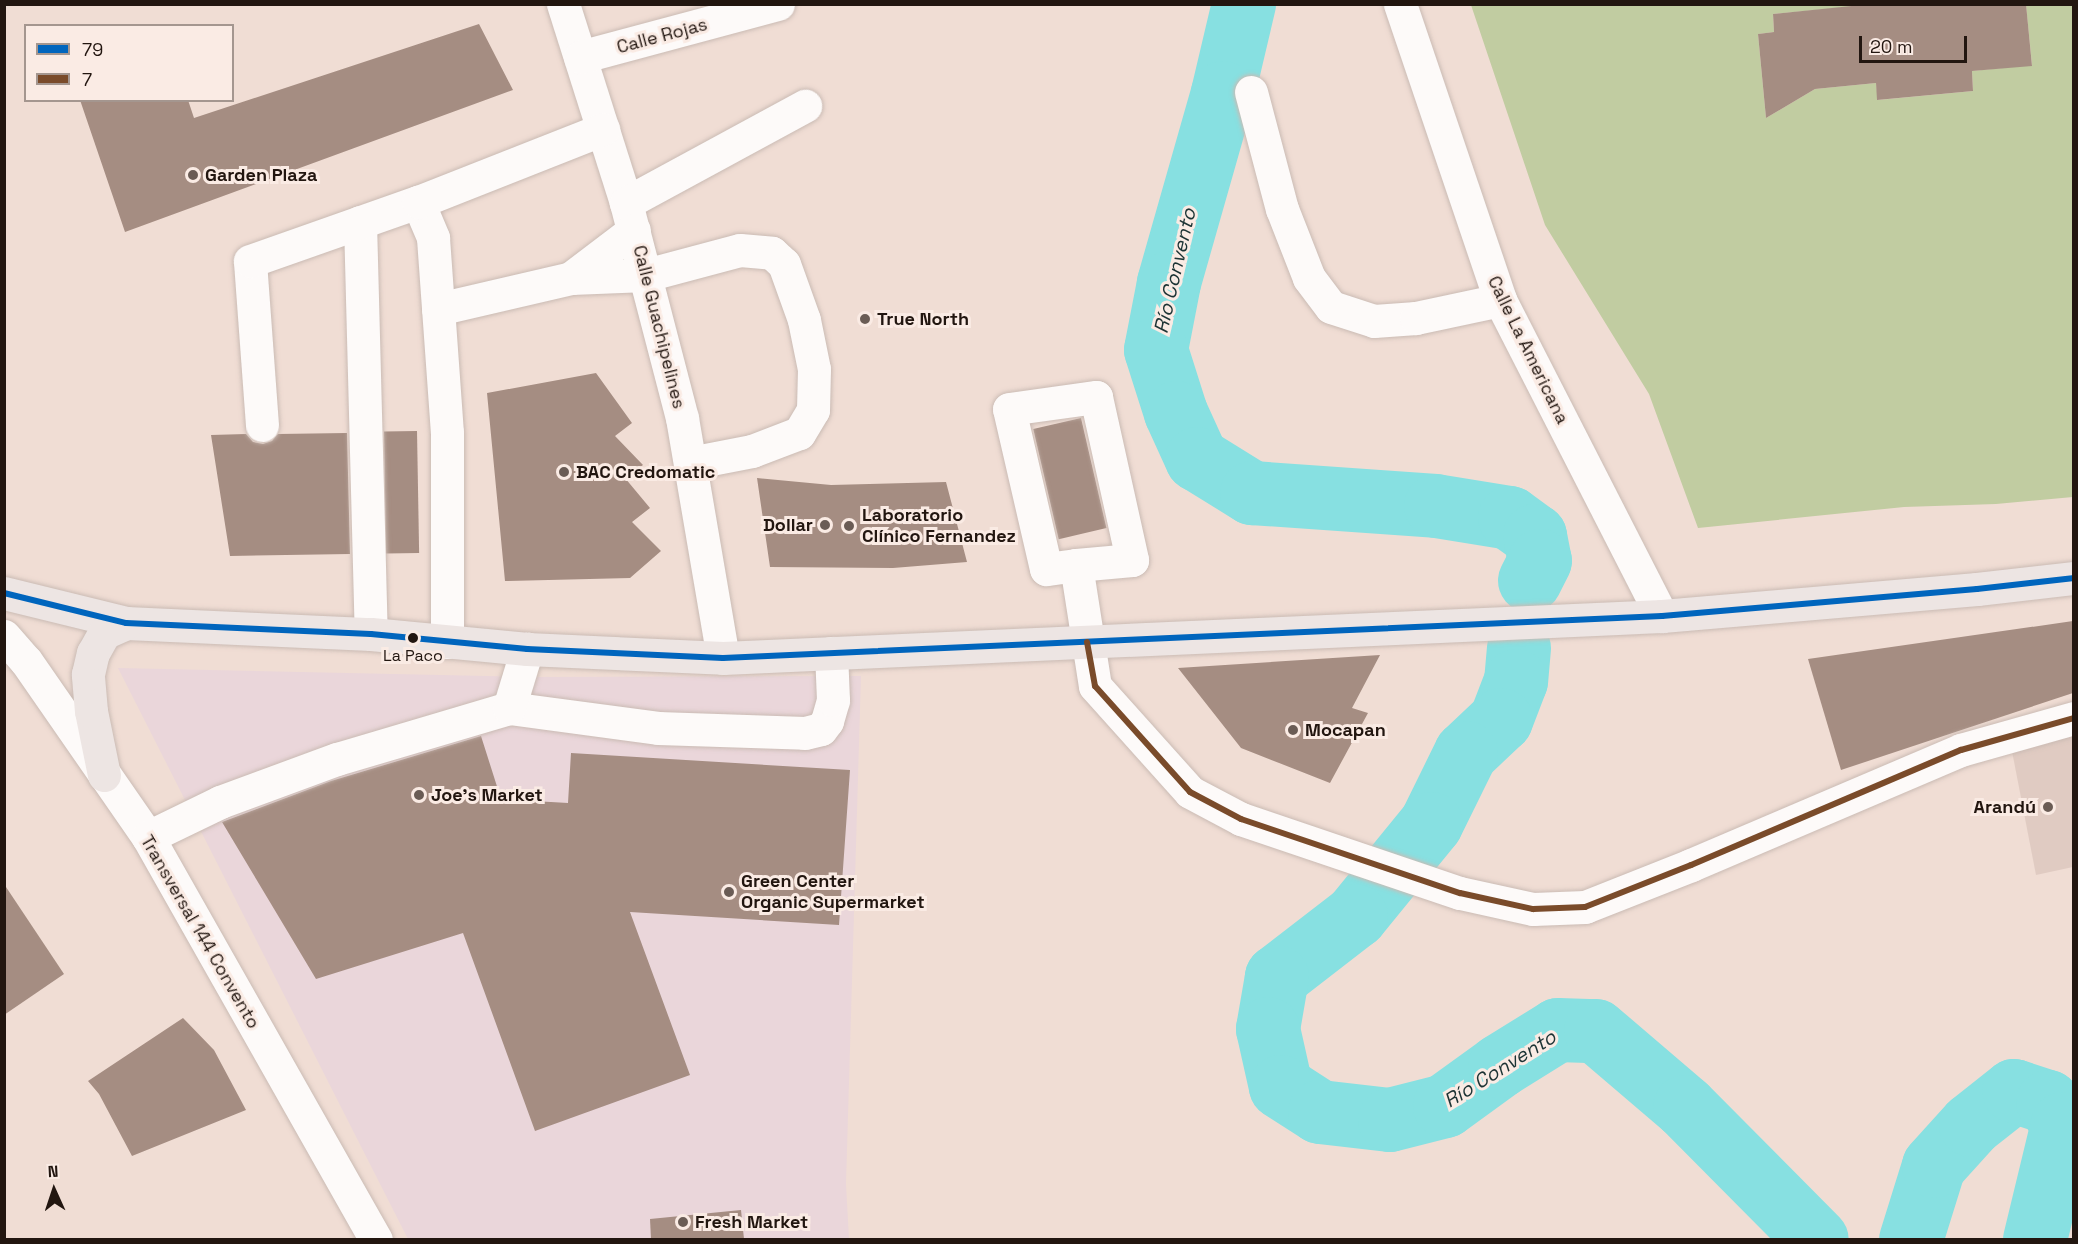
<!DOCTYPE html>
<html>
<head>
<meta charset="utf-8">
<style>
	body { margin:0 }
	#map { position:relative; width:2078px; height:1244px; overflow:hidden; background:#f0ddd4; font-family:"Space Grotesk",sans-serif }
	div>[style] { position:absolute }
	.commercial>* { inset:0; background:#ead6da }
	.education>* { inset:0; background:#e0cbc2 }
	.green>* { inset:0; background:#c1cca1 }
	.river>* { height:64px; margin:-32px; padding:0 32px; transform-origin:32px; border-radius:32px; background:#87e0e1 }
	.building>* { inset:0; background:#a58d82; transform-origin:0 0 }
	.roads { filter:drop-shadow(0 0 2px #cabbb4) drop-shadow(0 0 2px #cabbb4) }
	.minor>* { height:33px; margin:-16.5px; padding:0 16.5px; transform-origin:16.5px; border-radius:16.5px; background:#fdfaf9 }
	.major>* { height:33px; margin:-16.5px; padding:0 16.5px; transform-origin:16.5px; border-radius:16.5px; background:#ede5e3 }
	.bus-1>* { height:6px; margin:-3px; padding:0 3px; transform-origin:3px; border-radius:3px; background:#0065bd }
	.bus-2>* { height:6px; margin:-3px; padding:0 3px; transform-origin:3px; border-radius:3px; background:#7a4b2a }
	.dots>* { width:16px; height:16px; translate:-50% -50%; box-sizing:border-box; border:3px solid #faebe4; border-radius:50% }
	span { translate:-50% -50%; white-space:nowrap; text-align:center; line-height:1.15; -webkit-text-stroke:6px #faebe4; paint-order:stroke }
	.bus-label { font-size:16px; color:#221610 }
	.street-label { font-size:18px; color:#221610 }
	.poi-label { font-size:18px; color:#221610; font-weight:700 }
	.left { translate:0 -50%; text-align:left }
	.right { translate:-100% -50%; text-align:right }
	.water-label { font-size:20px; color:#1c3334; font-style:italic }
	.frame { position:absolute; inset:0; border:6px solid #221610; pointer-events:none }
	.legend { position:absolute; left:24px; top:24px; width:210px; height:78px; box-sizing:border-box; background:#faebe4; border:2px solid #a4968f; margin:0; padding:8px 10px; list-style:none; font-size:18px; color:#221610 }
	.legend li { display:flex; align-items:center; gap:12px; height:30px }
	.legend b { width:30px; border:2px solid #a4968f }
	.north { position:absolute; left:24px; top:1160px; width:60px; height:60px; -webkit-text-stroke:4px #faebe4; paint-order:stroke; rotate:357deg; font-size:16px; font-weight:700; line-height:24px; text-align:center; color:#221610 }
	.north::after { content:''; display:block; margin:auto; width:21px; height:27px; background:#221610; clip-path:polygon(50% 0,100% 100%,50% 72%,0 100%) }
	.scale { position:absolute; left:1859px; top:36px; width:108px; height:27px; box-sizing:border-box; border:3px solid #221610; border-top:0; padding-left:8px; font-size:18px; line-height:21px; white-space:nowrap; color:#221610; -webkit-text-stroke:4px #faebe4; paint-order:stroke }
</style>
</head>
<body>
<div id="map">
	<div class="commercial">
		<div style="clip-path:polygon(118px 668px,532px 677px,861px 676px,846px 1184px,849px 1239px,408px 1239px)"></div>
	</div>
	<div class="education">
		<div style="clip-path:polygon(2073px 729px,2073px 867px,2036px 875px,2011px 746px)"></div>
	</div>
	<div class="green">
		<div style="clip-path:polygon(1471px 5px,1871px 5px,1773px 14px,1774px 32px,1758px 34px,1766px 118px,1815px 89px,1876px 83px,1878px 100px,1973px 91px,1972px 71px,2032px 65px,2026px 5px,2073px 5px,2073px 497px,1996px 504px,1904px 507px,1698px 528px,1649px 394px,1545px 225px)"></div>
	</div>
	<div class="river">
		<div style="left:1244px;top:4px;width:91px;rotate:103.3deg"></div>
		<div style="left:1223px;top:93px;width:198px;rotate:105.9deg"></div>
		<div style="left:1169px;top:283px;width:68px;rotate:101deg"></div>
		<div style="left:1156px;top:350px;width:66px;rotate:72.4deg"></div>
		<div style="left:1176px;top:413px;width:51px;rotate:65.5deg"></div>
		<div style="left:1197px;top:459px;width:65px;rotate:31.7deg"></div>
		<div style="left:1252px;top:493px;width:184px;rotate:4deg"></div>
		<div style="left:1436px;top:506px;width:75px;rotate:9.2deg"></div>
		<div style="left:1510px;top:518px;width:31px;rotate:36deg"></div>
		<div style="left:1535px;top:536px;width:25px;rotate:79deg"></div>
		<div style="left:1540px;top:561px;width:22px;rotate:117deg"></div>
		<div style="left:1519px;top:648px;width:33px;rotate:95deg"></div>
		<div style="left:1516px;top:681px;width:42px;rotate:111deg"></div>
		<div style="left:1501px;top:720px;width:48px;rotate:136.7deg"></div>
		<div style="left:1466px;top:753px;width:79px;rotate:116.2deg"></div>
		<div style="left:1431px;top:824px;width:119px;rotate:129.2deg"></div>
		<div style="left:1356px;top:916px;width:100px;rotate:142.3deg"></div>
		<div style="left:1277px;top:977px;width:53px;rotate:99.8deg"></div>
		<div style="left:1268px;top:1029px;width:59px;rotate:77.4deg"></div>
		<div style="left:1281px;top:1087px;width:46px;rotate:32.7deg"></div>
		<div style="left:1320px;top:1112px;width:70px;rotate:6.5deg"></div>
		<div style="left:1390px;top:1120px;width:57px;rotate:-14.3deg"></div>
		<div style="left:1445px;top:1106px;width:68px;rotate:-36deg"></div>
		<div style="left:1500px;top:1066px;width:68px;rotate:-31.8deg"></div>
		<div style="left:1558px;top:1030px;width:38px;rotate:2deg"></div>
		<div style="left:1596px;top:1031px;width:117px;rotate:40.5deg"></div>
		<div style="left:1685px;top:1107px;width:187px;rotate:45.2deg"></div>
		<div style="left:1911px;top:1240px;width:77px;rotate:-72.7deg"></div>
		<div style="left:1934px;top:1166px;width:55px;rotate:-47.9deg"></div>
		<div style="left:1971px;top:1125px;width:55px;rotate:-38.3deg"></div>
		<div style="left:2014px;top:1091px;width:36px;rotate:18deg"></div>
		<div style="left:2048px;top:1102px;width:27px;rotate:56deg"></div>
		<div style="left:2063px;top:1124px;width:119px;rotate:103.6deg"></div>
	</div>
	<div class="building">
		<div style="clip-path:polygon(1871px 4px,2026px 4px,2032px 66px,1972px 71px,1973px 91px,1877px 100px,1876px 83px,1815px 89px,1766px 118px,1758px 34px,1774px 32px,1773px 14px)"></div>
		<div style="clip-path:polygon(479px 24px,513px 90px,125px 232px,80px 100px,188px 100px,194px 118px)"></div>
		<div style="clip-path:polygon(596px 373px,632px 423px,615px 436px,643px 465px,625px 478px,650px 508px,632px 522px,661px 551px,630px 578px,505px 581px,487px 393px)"></div>
		<div style="left:1081px;top:418px;width:113px;height:49px;rotate:77deg"></div>
		<div style="left:417px;top:431px;width:122px;height:33px;rotate:89deg"></div>
		<div style="clip-path:polygon(347px 433px,350px 554px,230px 556px,211px 435px,246px 434px,253px 442px,263px 444px,272px 441px,278px 434px)"></div>
		<div style="clip-path:polygon(757px 478px,831px 485px,946px 482px,967px 562px,893px 568px,770px 567px)"></div>
		<div style="clip-path:polygon(2073px 621px,2073px 693px,1841px 770px,1808px 659px)"></div>
		<div style="clip-path:polygon(1380px 655px,1352px 708px,1368px 713px,1330px 783px,1241px 748px,1178px 668px)"></div>
		<div style="clip-path:polygon(481px 736px,501px 799px,568px 803px,571px 753px,850px 770px,839px 925px,630px 912px,690px 1075px,535px 1131px,463px 933px,316px 979px,222px 822px,331px 781px)"></div>
		<div style="clip-path:polygon(4px 884px,64px 974px,4px 1015px)"></div>
		<div style="clip-path:polygon(183px 1018px,214px 1050px,246px 1110px,132px 1156px,99px 1094px,88px 1081px)"></div>
		<div style="clip-path:polygon(741px 1210px,744px 1239px,651px 1239px,650px 1219px)"></div>
	</div>
	<div class="roads">
		<div class="minor">
			<div style="left:563px;top:4px;width:209px;rotate:72.4deg"></div>
			<div style="left:626px;top:203px;width:222px;rotate:75.4deg"></div>
			<div style="left:682px;top:418px;width:243px;rotate:80.3deg"></div>
			<div style="left:1400px;top:4px;width:312px;rotate:71.3deg"></div>
			<div style="left:1500px;top:300px;width:355px;rotate:62.9deg"></div>
			<div style="left:580px;top:57px;width:205px;rotate:-15deg"></div>
			<div style="left:1251px;top:92px;width:121px;rotate:75.2deg"></div>
			<div style="left:1282px;top:209px;width:74px;rotate:68.6deg"></div>
			<div style="left:1309px;top:278px;width:36px;rotate:53deg"></div>
			<div style="left:1331px;top:307px;width:45px;rotate:18deg"></div>
			<div style="left:1374px;top:321px;width:42px;rotate:-4.1deg"></div>
			<div style="left:1416px;top:318px;width:86px;rotate:-12.1deg"></div>
			<div style="left:418px;top:202px;width:39px;rotate:67deg"></div>
			<div style="left:433px;top:238px;width:195px;rotate:85.9deg"></div>
			<div style="left:447px;top:432px;width:210px;rotate:90deg"></div>
			<div style="left:626px;top:203px;width:204px;rotate:-28.5deg"></div>
			<div style="left:360px;top:222px;width:412px;rotate:88.5deg"></div>
			<div style="left:571px;top:278px;width:79px;rotate:-37.3deg"></div>
			<div style="left:438px;top:309px;width:137px;rotate:-13.1deg"></div>
			<div style="left:571px;top:278px;width:75px;rotate:-2.3deg"></div>
			<div style="left:646px;top:275px;width:97px;rotate:-14.9deg"></div>
			<div style="left:740px;top:250px;width:32px;rotate:5deg"></div>
			<div style="left:772px;top:253px;width:16px;rotate:43deg"></div>
			<div style="left:784px;top:264px;width:59px;rotate:70.3deg"></div>
			<div style="left:804px;top:320px;width:50px;rotate:78.5deg"></div>
			<div style="left:814px;top:369px;width:41px;rotate:91.4deg"></div>
			<div style="left:813px;top:410px;width:27px;rotate:121deg"></div>
			<div style="left:799px;top:433px;width:50px;rotate:159deg"></div>
			<div style="left:752px;top:451px;width:63px;rotate:169deg"></div>
			<div style="left:262px;top:425px;width:164px;rotate:-94.2deg"></div>
			<div style="left:250px;top:261px;width:178px;rotate:-19.4deg"></div>
			<div style="left:418px;top:202px;width:199px;rotate:-21.5deg"></div>
			<div style="left:1076px;top:565px;width:30px;rotate:172deg"></div>
			<div style="left:1046px;top:569px;width:164px;rotate:-103deg"></div>
			<div style="left:1009px;top:409px;width:88px;rotate:-7.9deg"></div>
			<div style="left:1096px;top:397px;width:167px;rotate:77.5deg"></div>
			<div style="left:1132px;top:560px;width:56px;rotate:174.9deg"></div>
			<div style="left:1076px;top:565px;width:122px;rotate:81.1deg"></div>
			<div style="left:1095px;top:686px;width:142px;rotate:48.1deg"></div>
			<div style="left:1190px;top:792px;width:58px;rotate:27.9deg"></div>
			<div style="left:1241px;top:819px;width:231px;rotate:18.7deg"></div>
			<div style="left:1460px;top:893px;width:75px;rotate:12.4deg"></div>
			<div style="left:1533px;top:909px;width:52px;rotate:-2.2deg"></div>
			<div style="left:1585px;top:907px;width:114px;rotate:-21.6deg"></div>
			<div style="left:1691px;top:865px;width:293px;rotate:-23.1deg"></div>
			<div style="left:1961px;top:750px;width:117px;rotate:-15.8deg"></div>
			<div style="left:4px;top:636px;width:33px;rotate:49deg"></div>
			<div style="left:26px;top:661px;width:214px;rotate:55.3deg"></div>
			<div style="left:148px;top:837px;width:463px;rotate:60.5deg"></div>
			<div style="left:509px;top:708px;width:150px;rotate:7.6deg"></div>
			<div style="left:658px;top:728px;width:147px;rotate:1.9deg"></div>
			<div style="left:805px;top:733px;width:16px;rotate:-14deg"></div>
			<div style="left:821px;top:729px;width:10px;rotate:-53deg"></div>
			<div style="left:827px;top:721px;width:22px;rotate:-74deg"></div>
			<div style="left:833px;top:700px;width:47px;rotate:-92.4deg"></div>
			<div style="left:148px;top:837px;width:80px;rotate:-25.9deg"></div>
			<div style="left:220px;top:802px;width:125px;rotate:-20.2deg"></div>
			<div style="left:337px;top:759px;width:179px;rotate:-16.5deg"></div>
			<div style="left:509px;top:708px;width:62px;rotate:-73deg"></div>
		</div>
		<div class="major">
			<div style="left:4px;top:593px;width:126px;rotate:13.8deg"></div>
			<div style="left:126px;top:623px;width:245px;rotate:2.6deg"></div>
			<div style="left:371px;top:634px;width:157px;rotate:5.5deg"></div>
			<div style="left:527px;top:649px;width:196px;rotate:2.6deg"></div>
			<div style="left:723px;top:658px;width:940px;rotate:-2.56deg"></div>
			<div style="left:1662px;top:616px;width:316px;rotate:-4.9deg"></div>
			<div style="left:1977px;top:589px;width:98px;rotate:-6.5deg"></div>
			<div style="left:104px;top:775px;width:65px;rotate:-101.5deg"></div>
			<div style="left:91px;top:711px;width:37px;rotate:-95deg"></div>
			<div style="left:88px;top:674px;width:22px;rotate:-77deg"></div>
			<div style="left:93px;top:653px;width:23px;rotate:-61deg"></div>
			<div style="left:104px;top:633px;width:24px;rotate:-24deg"></div>
		</div>
	</div>
	<div class="bus-1">
		<div style="left:4px;top:593px;width:126px;rotate:13.8deg"></div>
		<div style="left:126px;top:623px;width:245px;rotate:2.6deg"></div>
		<div style="left:371px;top:634px;width:157px;rotate:5.5deg"></div>
		<div style="left:527px;top:649px;width:196px;rotate:2.6deg"></div>
		<div style="left:723px;top:658px;width:940px;rotate:-2.56deg"></div>
		<div style="left:1662px;top:616px;width:316px;rotate:-4.9deg"></div>
		<div style="left:1977px;top:589px;width:98px;rotate:-6.5deg"></div>
	</div>
	<div class="bus-2">
		<div style="left:1087px;top:642px;width:45px;rotate:79.7deg"></div>
		<div style="left:1095px;top:686px;width:142px;rotate:48.1deg"></div>
		<div style="left:1190px;top:792px;width:58px;rotate:27.9deg"></div>
		<div style="left:1241px;top:819px;width:231px;rotate:18.7deg"></div>
		<div style="left:1460px;top:893px;width:75px;rotate:12.4deg"></div>
		<div style="left:1533px;top:909px;width:52px;rotate:-2.2deg"></div>
		<div style="left:1585px;top:907px;width:114px;rotate:-21.6deg"></div>
		<div style="left:1691px;top:865px;width:293px;rotate:-23.1deg"></div>
		<div style="left:1961px;top:750px;width:117px;rotate:-15.8deg"></div>
	</div>
	<div class="dots">
		<div style="left:193px;top:175px;background:#6a5c55"></div>
		<div style="left:865px;top:319px;background:#6a5c55"></div>
		<div style="left:564px;top:472px;background:#6a5c55"></div>
		<div style="left:825px;top:525px;background:#6a5c55"></div>
		<div style="left:849px;top:526px;background:#6a5c55"></div>
		<div style="left:413px;top:638px;background:#221610"></div>
		<div style="left:1293px;top:730px;background:#6a5c55"></div>
		<div style="left:419px;top:795px;background:#6a5c55"></div>
		<div style="left:2048px;top:807px;background:#6a5c55"></div>
		<div style="left:729px;top:892px;background:#6a5c55"></div>
		<div style="left:683px;top:1222px;background:#6a5c55"></div>
	</div>
	<div class="bus-label">
		<span style="left:413px;top:656px">La Paco</span>
	</div>
	<div class="street-label">
		<span style="left:662px;top:36px;rotate:-15deg">Calle Rojas</span>
		<span style="left:659px;top:327px;rotate:76deg">Calle Guachipelines</span>
		<span style="left:1528px;top:350px;rotate:64deg">Calle La Americana</span>
		<span style="left:200px;top:932px;rotate:60deg">Transversal 144 Convento</span>
	</div>
	<div class="poi-label">
		<span class="left" style="left:205px;top:175px">Garden Plaza</span>
		<span class="left" style="left:877px;top:319px">True North</span>
		<span class="left" style="left:576px;top:472px">BAC Credomatic</span>
		<span class="left" style="left:862px;top:526px">Laboratorio<br>Clínico Fernandez</span>
		<span class="right" style="left:813px;top:525px">Dollar</span>
		<span class="left" style="left:1305px;top:730px">Mocapan</span>
		<span class="left" style="left:431px;top:795px">Joe's Market</span>
		<span class="right" style="left:2036px;top:807px">Arandú</span>
		<span class="left" style="left:741px;top:892px">Green Center<br>Organic Supermarket</span>
		<span class="left" style="left:695px;top:1222px">Fresh Market</span>
	</div>
	<div class="water-label">
		<span style="left:1175px;top:271px;rotate:-77deg">Río Convento</span>
		<span style="left:1500px;top:1069px;rotate:-32deg">Río Convento</span>
	</div>
	<div class="frame"></div>
	<ul class="legend">
	<li><b style="height:8px;background:#0065bd"></b>79</li>
	<li><b style="height:8px;background:#7a4b2a"></b>7</li>
	</ul>
	<div class="north">N</div>
	<div class="scale">20 m</div>
</div>
</body>
</html>
